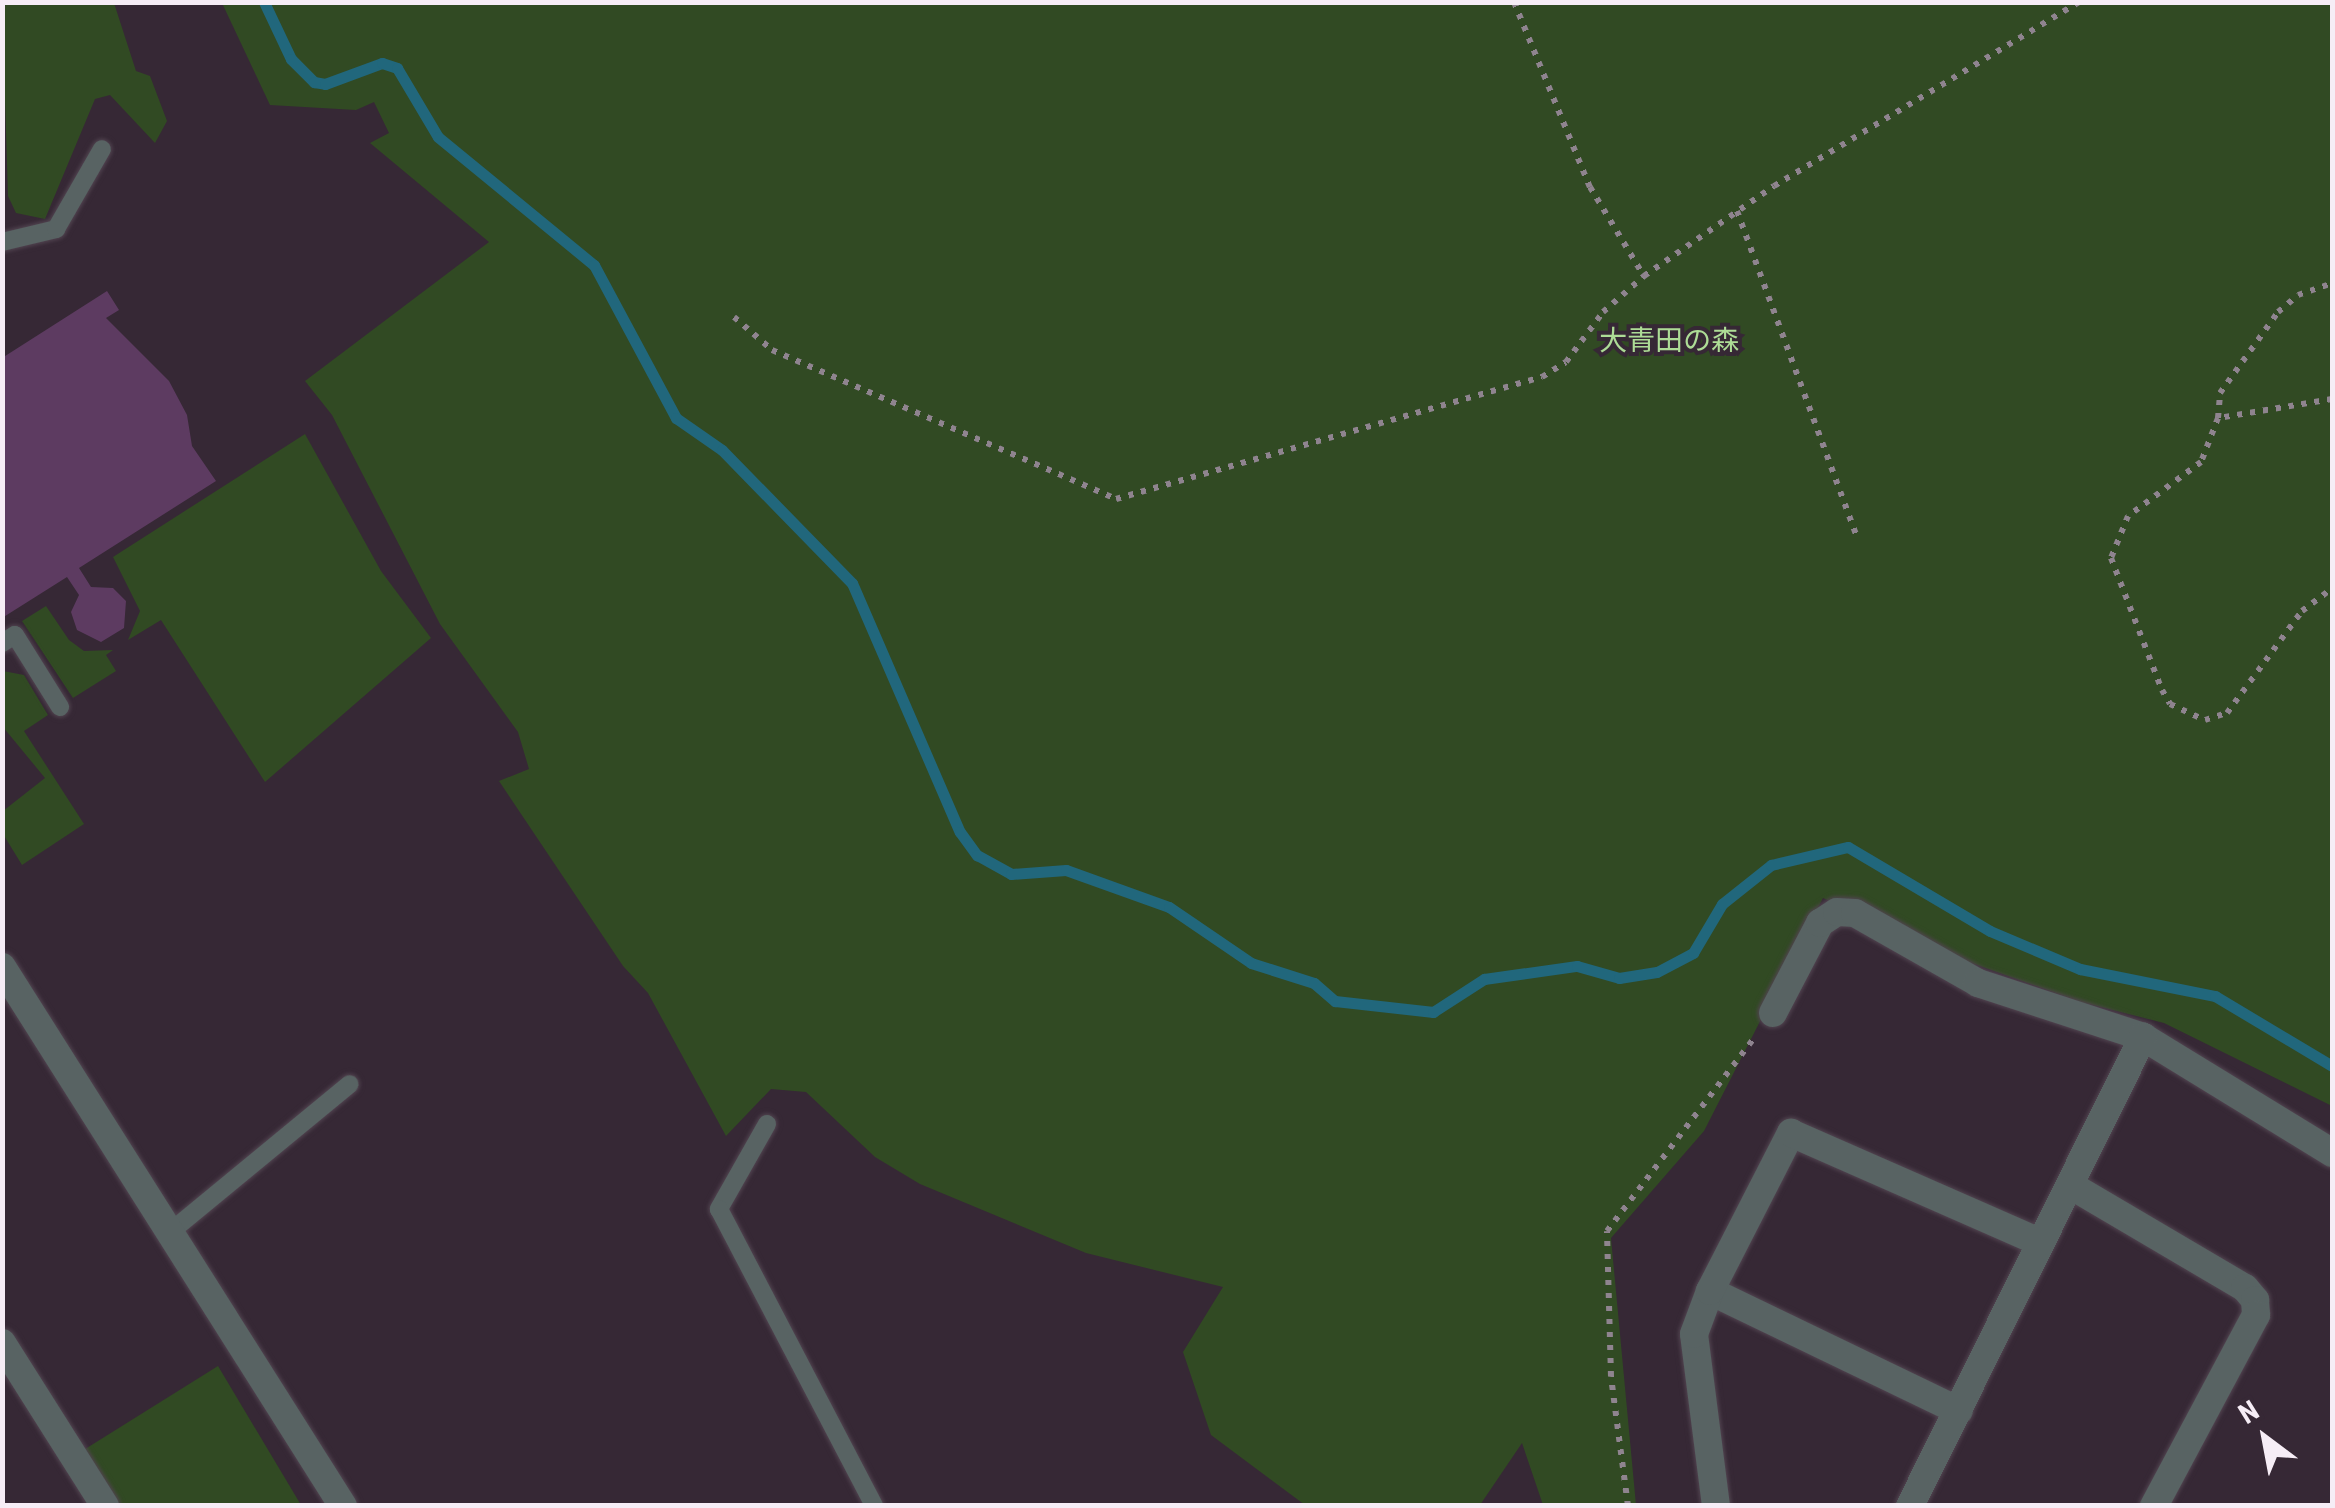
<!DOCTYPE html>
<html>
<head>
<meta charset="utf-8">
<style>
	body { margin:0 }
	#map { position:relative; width:2335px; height:1508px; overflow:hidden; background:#362835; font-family:"Roboto Condensed","Noto Sans JP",sans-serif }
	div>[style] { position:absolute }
	.green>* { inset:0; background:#314a23 }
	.stream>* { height:11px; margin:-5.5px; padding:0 5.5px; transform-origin:5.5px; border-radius:5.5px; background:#21677c }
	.building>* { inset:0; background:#5d3b61 }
	.path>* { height:6px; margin-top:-3px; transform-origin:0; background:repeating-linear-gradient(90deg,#8f848f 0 5px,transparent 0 13px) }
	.roads { filter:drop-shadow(0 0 2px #514450) drop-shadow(0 0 2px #514450) }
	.service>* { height:18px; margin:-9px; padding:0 9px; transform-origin:9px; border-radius:9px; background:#586363 }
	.minor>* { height:28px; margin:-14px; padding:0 14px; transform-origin:14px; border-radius:14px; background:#586363 }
	.tertiary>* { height:28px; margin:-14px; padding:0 14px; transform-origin:14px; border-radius:14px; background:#586363 }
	span { translate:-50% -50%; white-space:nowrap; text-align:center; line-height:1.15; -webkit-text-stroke:8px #362835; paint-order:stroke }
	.park-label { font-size:28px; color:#addc96 }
	.frame { position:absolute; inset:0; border:5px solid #f6edf6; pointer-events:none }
	.north { position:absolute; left:2215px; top:1388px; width:100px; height:100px; -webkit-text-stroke:8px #362835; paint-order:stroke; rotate:328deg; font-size:28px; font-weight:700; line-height:40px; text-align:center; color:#f6edf6 }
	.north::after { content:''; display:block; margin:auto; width:35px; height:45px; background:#f6edf6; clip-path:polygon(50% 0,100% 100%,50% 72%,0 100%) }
</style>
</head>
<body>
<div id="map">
	<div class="green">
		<div style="clip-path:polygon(2px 3px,114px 3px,136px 71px,150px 76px,167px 121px,155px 143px,110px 95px,95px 99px,45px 219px,16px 213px,8px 196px)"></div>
		<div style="clip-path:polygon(222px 3px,2332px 3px,2332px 1106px,2164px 1023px,2081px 1002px,1966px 961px,1823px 898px,1704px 1131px,1611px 1238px,1636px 1505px,1543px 1505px,1522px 1443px,1480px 1505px,1305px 1505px,1211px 1435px,1183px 1352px,1223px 1287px,1086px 1253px,920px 1184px,875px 1157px,806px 1092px,771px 1089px,726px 1136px,648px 993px,623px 966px,499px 781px,529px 769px,518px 732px,440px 624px,332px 415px,305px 381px,489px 242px,370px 143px,389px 133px,374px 102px,356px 110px,270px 105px)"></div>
		<div style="clip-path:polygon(305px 434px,381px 571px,431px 638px,265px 782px,161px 620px,128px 640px,140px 611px,113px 557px)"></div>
		<div style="clip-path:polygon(46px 606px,69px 640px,84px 651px,113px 650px,106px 655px,116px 671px,73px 698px,22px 621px)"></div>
		<div style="clip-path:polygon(3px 671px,24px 675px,48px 715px,24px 731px,84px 824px,22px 865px,3px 834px,3px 811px,45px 778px,3px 727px)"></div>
		<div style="clip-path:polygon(218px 1366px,301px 1505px,116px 1505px,82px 1451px)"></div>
	</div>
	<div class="stream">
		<div style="left:264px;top:2px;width:63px;rotate:64.7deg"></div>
		<div style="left:291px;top:59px;width:33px;rotate:45deg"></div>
		<div style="left:314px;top:82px;width:11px;rotate:10deg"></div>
		<div style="left:325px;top:84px;width:61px;rotate:-20.2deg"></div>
		<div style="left:382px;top:63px;width:16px;rotate:18deg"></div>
		<div style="left:397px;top:68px;width:80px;rotate:59.3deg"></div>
		<div style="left:438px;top:137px;width:202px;rotate:39.4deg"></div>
		<div style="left:594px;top:265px;width:174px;rotate:61.8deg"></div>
		<div style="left:676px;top:418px;width:56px;rotate:34.8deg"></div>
		<div style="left:722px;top:450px;width:186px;rotate:45.7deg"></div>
		<div style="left:852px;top:583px;width:271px;rotate:66.6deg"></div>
		<div style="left:960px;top:832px;width:29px;rotate:54deg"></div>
		<div style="left:977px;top:855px;width:39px;rotate:29deg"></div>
		<div style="left:1011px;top:874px;width:55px;rotate:-4.2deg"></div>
		<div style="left:1066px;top:870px;width:109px;rotate:19.8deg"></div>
		<div style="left:1169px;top:907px;width:99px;rotate:34.3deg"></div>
		<div style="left:1251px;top:963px;width:66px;rotate:17.6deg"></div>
		<div style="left:1314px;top:983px;width:28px;rotate:41deg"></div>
		<div style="left:1335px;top:1001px;width:99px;rotate:6.4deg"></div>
		<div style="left:1433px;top:1012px;width:61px;rotate:-32.9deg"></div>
		<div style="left:1484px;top:979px;width:94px;rotate:-8deg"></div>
		<div style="left:1577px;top:966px;width:44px;rotate:15.9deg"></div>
		<div style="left:1619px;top:978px;width:38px;rotate:-9deg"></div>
		<div style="left:1657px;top:972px;width:41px;rotate:-27.8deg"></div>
		<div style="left:1693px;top:953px;width:57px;rotate:-59.4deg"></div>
		<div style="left:1722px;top:904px;width:63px;rotate:-38.5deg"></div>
		<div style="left:1771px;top:865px;width:79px;rotate:-13.2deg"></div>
		<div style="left:1848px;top:847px;width:165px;rotate:30.6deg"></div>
		<div style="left:1990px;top:931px;width:98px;rotate:22.9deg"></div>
		<div style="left:2080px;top:969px;width:138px;rotate:11.3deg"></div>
		<div style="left:2215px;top:996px;width:136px;rotate:30.9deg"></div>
	</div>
	<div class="building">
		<div style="clip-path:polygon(107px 291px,119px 310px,106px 318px,169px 381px,187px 415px,192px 446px,216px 481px,79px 568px,91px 587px,113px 588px,126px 601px,124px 628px,101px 642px,77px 630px,71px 612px,79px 595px,67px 577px,2px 618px,2px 358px)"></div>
	</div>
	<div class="path">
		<div style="left:1514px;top:2px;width:200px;rotate:67.7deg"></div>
		<div style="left:1590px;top:187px;width:104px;rotate:58.8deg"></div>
		<div style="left:1737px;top:211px;width:345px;rotate:69.8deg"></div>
		<div style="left:734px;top:317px;width:50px;rotate:41deg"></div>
		<div style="left:772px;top:350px;width:375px;rotate:23.4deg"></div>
		<div style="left:1116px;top:499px;width:443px;rotate:-16deg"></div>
		<div style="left:1542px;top:377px;width:28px;rotate:-32deg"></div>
		<div style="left:1566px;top:362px;width:62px;rotate:-53.5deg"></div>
		<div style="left:1603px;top:312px;width:55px;rotate:-41.3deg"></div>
		<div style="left:1644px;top:276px;width:158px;rotate:-34.7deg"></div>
		<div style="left:1774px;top:186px;width:356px;rotate:-31.1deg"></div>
		<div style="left:2332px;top:399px;width:116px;rotate:170.5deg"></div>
		<div style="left:2218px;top:418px;width:47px;rotate:111.1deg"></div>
		<div style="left:2201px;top:462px;width:91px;rotate:143.5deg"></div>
		<div style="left:2128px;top:516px;width:45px;rotate:112deg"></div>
		<div style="left:2111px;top:558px;width:142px;rotate:68.9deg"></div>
		<div style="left:2162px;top:690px;width:16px;rotate:60deg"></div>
		<div style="left:2170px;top:704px;width:38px;rotate:25deg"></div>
		<div style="left:2205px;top:720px;width:23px;rotate:-18deg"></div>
		<div style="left:2227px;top:713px;width:127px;rotate:-53.7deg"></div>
		<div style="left:2302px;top:611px;width:38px;rotate:-37deg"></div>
		<div style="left:2218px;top:418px;width:25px;rotate:-85deg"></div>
		<div style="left:2220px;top:393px;width:100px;rotate:-54.4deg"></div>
		<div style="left:2278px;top:312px;width:26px;rotate:-40deg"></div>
		<div style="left:2298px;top:295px;width:36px;rotate:-19deg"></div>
		<div style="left:1628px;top:1506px;width:131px;rotate:-97.5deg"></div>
		<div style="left:1611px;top:1376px;width:145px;rotate:-91.6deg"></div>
		<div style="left:1607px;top:1231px;width:243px;rotate:-52.7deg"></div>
	</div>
	<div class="roads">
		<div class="service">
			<div style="left:2px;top:242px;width:56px;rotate:-13.5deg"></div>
			<div style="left:56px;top:229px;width:92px;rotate:-60.1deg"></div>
			<div style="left:2px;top:643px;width:15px;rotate:-32deg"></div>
			<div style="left:15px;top:635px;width:85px;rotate:58deg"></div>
			<div style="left:767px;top:1124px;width:98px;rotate:119.5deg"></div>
			<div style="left:719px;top:1209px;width:335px;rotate:62.4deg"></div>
			<div style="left:169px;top:1233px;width:234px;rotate:-39.5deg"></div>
		</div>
		<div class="minor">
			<div style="left:1773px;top:1013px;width:102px;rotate:-62.4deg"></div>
			<div style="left:1820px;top:923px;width:20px;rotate:-33deg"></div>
			<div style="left:1837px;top:912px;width:18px;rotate:3deg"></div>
			<div style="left:1855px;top:913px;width:142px;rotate:29.6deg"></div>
			<div style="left:1978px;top:983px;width:174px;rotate:18.1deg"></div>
			<div style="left:2143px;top:1037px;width:222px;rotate:31.5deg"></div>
			<div style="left:2070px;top:1185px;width:203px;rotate:30.5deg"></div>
			<div style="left:2245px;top:1288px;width:16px;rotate:50deg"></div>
			<div style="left:2255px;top:1300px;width:15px;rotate:86deg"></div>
			<div style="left:2256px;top:1315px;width:217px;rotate:118.1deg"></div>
			<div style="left:1710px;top:1291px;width:276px;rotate:25.7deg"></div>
			<div style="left:2px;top:1343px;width:193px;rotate:57.7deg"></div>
			<div style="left:1716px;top:1506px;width:173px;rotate:-97.3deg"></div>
			<div style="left:1694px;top:1334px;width:46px;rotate:-69.6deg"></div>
			<div style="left:1710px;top:1291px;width:178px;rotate:-62.9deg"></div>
			<div style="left:1791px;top:1133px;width:269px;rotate:23.7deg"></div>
			<div style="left:1910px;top:1506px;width:524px;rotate:-63.58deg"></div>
		</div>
		<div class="tertiary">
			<div style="left:2px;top:967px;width:638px;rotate:57.68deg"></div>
		</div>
	</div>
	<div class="park-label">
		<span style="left:1669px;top:341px">大青田の森</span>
	</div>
	<div class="frame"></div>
	<div class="north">N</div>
</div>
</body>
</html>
